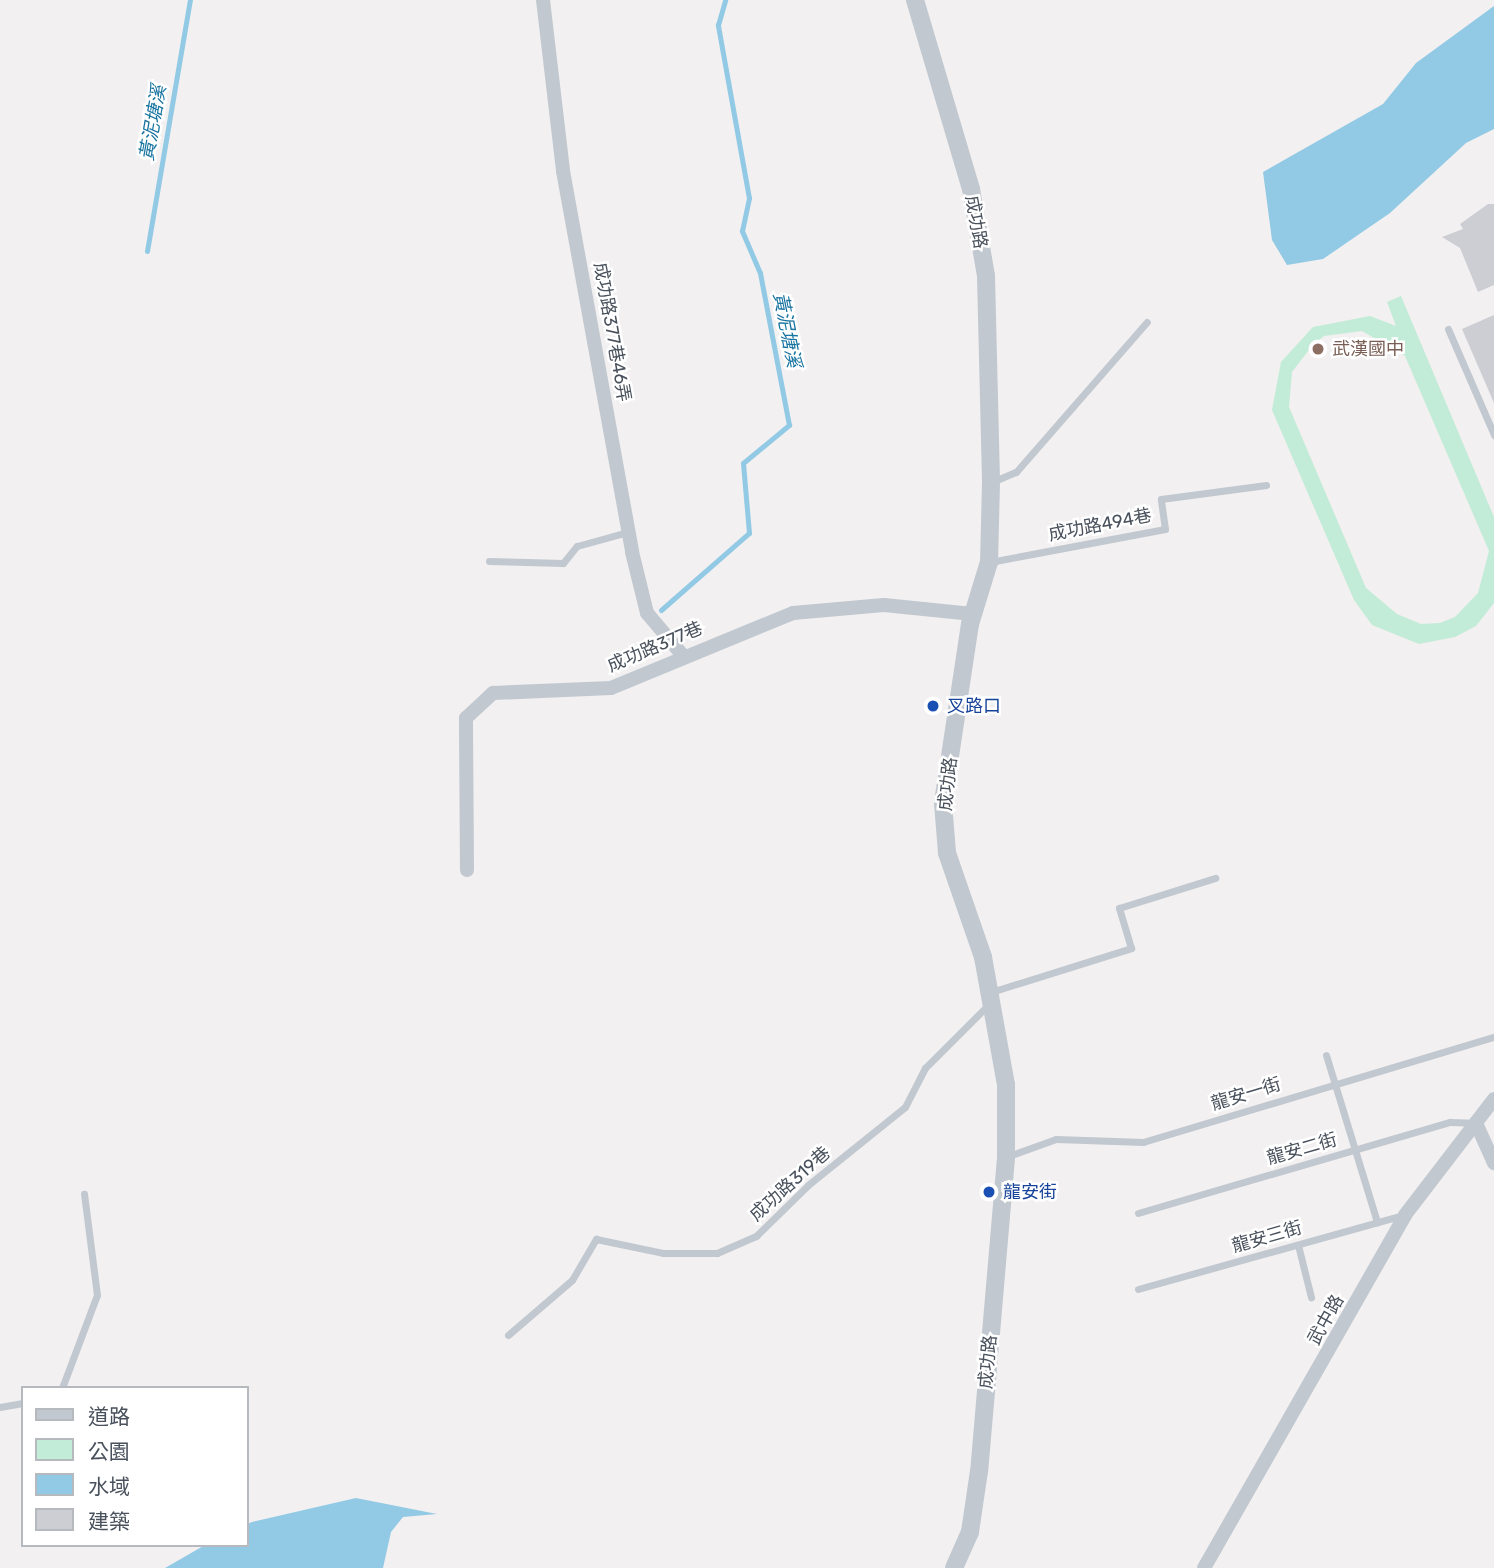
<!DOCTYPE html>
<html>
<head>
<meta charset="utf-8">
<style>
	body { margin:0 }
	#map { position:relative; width:1494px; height:1568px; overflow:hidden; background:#f2f0f0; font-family:Rubik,"Noto Sans TC",sans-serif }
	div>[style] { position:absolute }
	.green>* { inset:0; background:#c2ecd7 }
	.water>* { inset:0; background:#92cae5 }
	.stream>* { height:5px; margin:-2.5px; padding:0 2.5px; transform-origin:2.5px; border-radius:2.5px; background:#92cae5 }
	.building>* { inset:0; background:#cdced4 }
	.service>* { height:7px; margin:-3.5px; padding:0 3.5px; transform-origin:3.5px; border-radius:3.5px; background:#c1c8d0 }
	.minor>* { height:14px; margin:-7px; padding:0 7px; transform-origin:7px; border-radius:7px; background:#c1c8d0 }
	.tertiary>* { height:18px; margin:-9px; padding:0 9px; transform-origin:9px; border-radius:9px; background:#c1c8d0 }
	.dots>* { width:19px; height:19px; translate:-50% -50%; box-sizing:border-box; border:4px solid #fff; border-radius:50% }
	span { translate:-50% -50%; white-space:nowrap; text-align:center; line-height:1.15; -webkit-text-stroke:5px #fff; paint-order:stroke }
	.street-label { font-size:18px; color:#49515c }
	.education-label { font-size:18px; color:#785e54 }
	.left { translate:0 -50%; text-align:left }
	.transit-label { font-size:18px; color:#164399 }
	.water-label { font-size:19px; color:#1874a0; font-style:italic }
	.legend { position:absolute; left:21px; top:1386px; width:228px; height:161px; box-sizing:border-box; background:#fff; border:2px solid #b6b9be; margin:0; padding:9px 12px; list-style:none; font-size:21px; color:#49515c }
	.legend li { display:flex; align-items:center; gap:14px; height:35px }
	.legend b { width:35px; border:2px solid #b6b9be }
</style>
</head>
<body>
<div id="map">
	<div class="green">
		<div style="clip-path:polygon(evenodd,1401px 296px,1494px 517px,1494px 603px,1476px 626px,1455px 637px,1419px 644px,1372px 625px,1354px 600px,1272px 410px,1281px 362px,1313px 327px,1370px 316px,1396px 326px,1387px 302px,1401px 296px,1362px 331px,1405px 356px,1489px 551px,1478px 593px,1455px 617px,1440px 623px,1421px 624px,1397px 614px,1366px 588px,1289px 407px,1292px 372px,1312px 346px,1324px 336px,1362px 331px)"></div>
	</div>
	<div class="water">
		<div style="clip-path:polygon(1494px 6px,1494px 129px,1466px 143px,1390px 213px,1323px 259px,1287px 265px,1272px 240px,1263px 172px,1383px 104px,1416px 63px)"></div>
		<div style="clip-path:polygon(356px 1498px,437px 1514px,403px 1517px,391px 1532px,383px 1568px,165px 1568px,205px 1545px,247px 1545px,247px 1524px,252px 1522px)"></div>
	</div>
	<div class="stream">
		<div style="left:147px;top:251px;width:255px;rotate:-80.3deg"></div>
		<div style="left:661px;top:610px;width:117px;rotate:-41.2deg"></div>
		<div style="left:749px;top:533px;width:70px;rotate:-94.9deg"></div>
		<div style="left:743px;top:463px;width:60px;rotate:-39.6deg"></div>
		<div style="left:789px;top:425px;width:155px;rotate:-100.8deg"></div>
		<div style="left:760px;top:273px;width:46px;rotate:-113.2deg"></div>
		<div style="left:742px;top:231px;width:34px;rotate:-78deg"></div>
		<div style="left:749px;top:198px;width:176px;rotate:-100.2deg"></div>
		<div style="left:718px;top:25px;width:26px;rotate:-74deg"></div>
	</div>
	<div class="building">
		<div style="clip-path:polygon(1488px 204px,1494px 204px,1494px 285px,1478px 292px,1460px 248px,1442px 237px,1463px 229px,1460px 224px)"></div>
		<div style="clip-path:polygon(1494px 315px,1494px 403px,1462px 329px)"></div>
	</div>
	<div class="service">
		<div style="left:1448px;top:329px;width:116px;rotate:66.5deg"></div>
		<div style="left:992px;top:482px;width:26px;rotate:-23deg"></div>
		<div style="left:1016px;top:472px;width:199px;rotate:-48.9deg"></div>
		<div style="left:489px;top:561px;width:74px;rotate:1.5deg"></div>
		<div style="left:563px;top:563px;width:22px;rotate:-51deg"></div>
		<div style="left:577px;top:546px;width:53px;rotate:-15.4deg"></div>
		<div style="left:990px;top:562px;width:178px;rotate:-10.7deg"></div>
		<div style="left:1165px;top:529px;width:30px;rotate:-98deg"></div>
		<div style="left:1161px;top:499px;width:106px;rotate:-7.6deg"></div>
		<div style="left:991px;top:992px;width:147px;rotate:-17.4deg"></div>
		<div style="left:1131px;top:948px;width:42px;rotate:-106.7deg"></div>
		<div style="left:1119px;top:908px;width:101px;rotate:-17.4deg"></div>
		<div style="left:1326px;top:1055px;width:175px;rotate:73deg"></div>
		<div style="left:1006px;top:1157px;width:53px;rotate:-19.8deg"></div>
		<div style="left:1056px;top:1139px;width:87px;rotate:2deg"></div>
		<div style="left:1143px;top:1142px;width:366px;rotate:-16.7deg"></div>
		<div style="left:1138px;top:1213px;width:325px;rotate:-16.3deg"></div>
		<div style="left:1450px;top:1122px;width:24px;rotate:2deg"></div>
		<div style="left:1298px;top:1245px;width:54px;rotate:76deg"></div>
		<div style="left:1138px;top:1289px;width:275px;rotate:-15.6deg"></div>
		<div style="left:508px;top:1335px;width:84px;rotate:-40.7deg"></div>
		<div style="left:572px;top:1280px;width:48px;rotate:-59.7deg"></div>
		<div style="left:596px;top:1239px;width:68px;rotate:11.8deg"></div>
		<div style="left:663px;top:1253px;width:54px"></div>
		<div style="left:717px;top:1253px;width:43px;rotate:-23.6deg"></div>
		<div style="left:756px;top:1236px;width:73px;rotate:-44.4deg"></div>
		<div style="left:808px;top:1185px;width:124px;rotate:-38.8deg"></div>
		<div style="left:905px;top:1107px;width:44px;rotate:-62.9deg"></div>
		<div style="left:925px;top:1068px;width:92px;rotate:-45deg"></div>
		<div style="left:62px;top:1388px;width:99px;rotate:-69.4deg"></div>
		<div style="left:97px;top:1295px;width:102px;rotate:-97.3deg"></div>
		<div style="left:0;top:1407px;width:23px;rotate:-10deg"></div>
	</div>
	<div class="minor">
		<div style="left:543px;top:0;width:172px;rotate:83.3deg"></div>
		<div style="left:563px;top:171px;width:387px;rotate:79.7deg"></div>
		<div style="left:632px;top:552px;width:63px;rotate:76.2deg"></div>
		<div style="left:647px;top:613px;width:57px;rotate:49.9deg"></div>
		<div style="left:467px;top:870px;width:152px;rotate:-90.4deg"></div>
		<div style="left:466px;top:718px;width:37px;rotate:-43deg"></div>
		<div style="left:493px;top:693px;width:118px;rotate:-2.4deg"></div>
		<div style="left:611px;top:688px;width:197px;rotate:-22.4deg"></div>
		<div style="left:793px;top:613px;width:91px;rotate:-5deg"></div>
		<div style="left:884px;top:605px;width:89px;rotate:5.8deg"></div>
		<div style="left:1476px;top:1123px;width:44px;rotate:65.8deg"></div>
		<div style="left:1204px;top:1568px;width:406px;rotate:-60.3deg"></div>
		<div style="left:1405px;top:1215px;width:146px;rotate:-52.5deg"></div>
	</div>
	<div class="tertiary">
		<div style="left:915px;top:0;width:197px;rotate:73.5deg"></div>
		<div style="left:971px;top:189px;width:88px;rotate:80.2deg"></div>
		<div style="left:986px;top:276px;width:206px;rotate:88.6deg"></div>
		<div style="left:991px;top:482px;width:80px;rotate:91.4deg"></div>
		<div style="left:989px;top:562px;width:65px;rotate:107deg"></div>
		<div style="left:970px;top:624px;width:181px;rotate:98.6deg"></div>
		<div style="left:943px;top:803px;width:50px;rotate:85.4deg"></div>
		<div style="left:947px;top:853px;width:110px;rotate:70.9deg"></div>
		<div style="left:983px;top:957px;width:130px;rotate:79.8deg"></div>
		<div style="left:1006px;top:1085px;width:73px;rotate:90deg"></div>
		<div style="left:1006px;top:1158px;width:314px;rotate:94.9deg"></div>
		<div style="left:979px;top:1471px;width:62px;rotate:98.4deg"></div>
		<div style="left:970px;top:1532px;width:39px;rotate:114deg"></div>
	</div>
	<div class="dots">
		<div style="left:1318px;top:349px;background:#8d6e63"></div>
		<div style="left:933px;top:706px;background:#1a4fb4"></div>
		<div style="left:989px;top:1192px;background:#1a4fb4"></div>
	</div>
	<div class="street-label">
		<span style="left:976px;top:222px;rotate:80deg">成功路</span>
		<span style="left:612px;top:332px;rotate:80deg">成功路377巷46弄</span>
		<span style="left:1100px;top:525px;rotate:-11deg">成功路494巷</span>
		<span style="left:655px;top:647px;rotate:-23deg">成功路377巷</span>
		<span style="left:948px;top:784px;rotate:-84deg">成功路</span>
		<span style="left:1246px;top:1094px;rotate:-17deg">龍安一街</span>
		<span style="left:1302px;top:1149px;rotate:-16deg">龍安二街</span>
		<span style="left:790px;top:1184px;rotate:-42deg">成功路319巷</span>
		<span style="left:1267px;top:1237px;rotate:-16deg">龍安三街</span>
		<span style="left:1326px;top:1320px;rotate:-61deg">武中路</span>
		<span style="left:988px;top:1362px;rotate:-85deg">成功路</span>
	</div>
	<div class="education-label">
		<span class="left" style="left:1332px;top:349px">武漢國中</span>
	</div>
	<div class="transit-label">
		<span class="left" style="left:947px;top:706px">叉路口</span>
		<span class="left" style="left:1003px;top:1192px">龍安街</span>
	</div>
	<div class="water-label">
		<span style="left:153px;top:123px;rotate:-80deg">黃泥塘溪</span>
		<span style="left:787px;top:330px;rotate:79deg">黃泥塘溪</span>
	</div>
	<ul class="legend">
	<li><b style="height:9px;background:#c1c8d0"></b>道路</li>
	<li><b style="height:19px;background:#c2ecd7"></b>公園</li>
	<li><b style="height:19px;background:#92cae5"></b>水域</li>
	<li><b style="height:19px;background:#cdced4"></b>建築</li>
	</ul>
</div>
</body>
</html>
